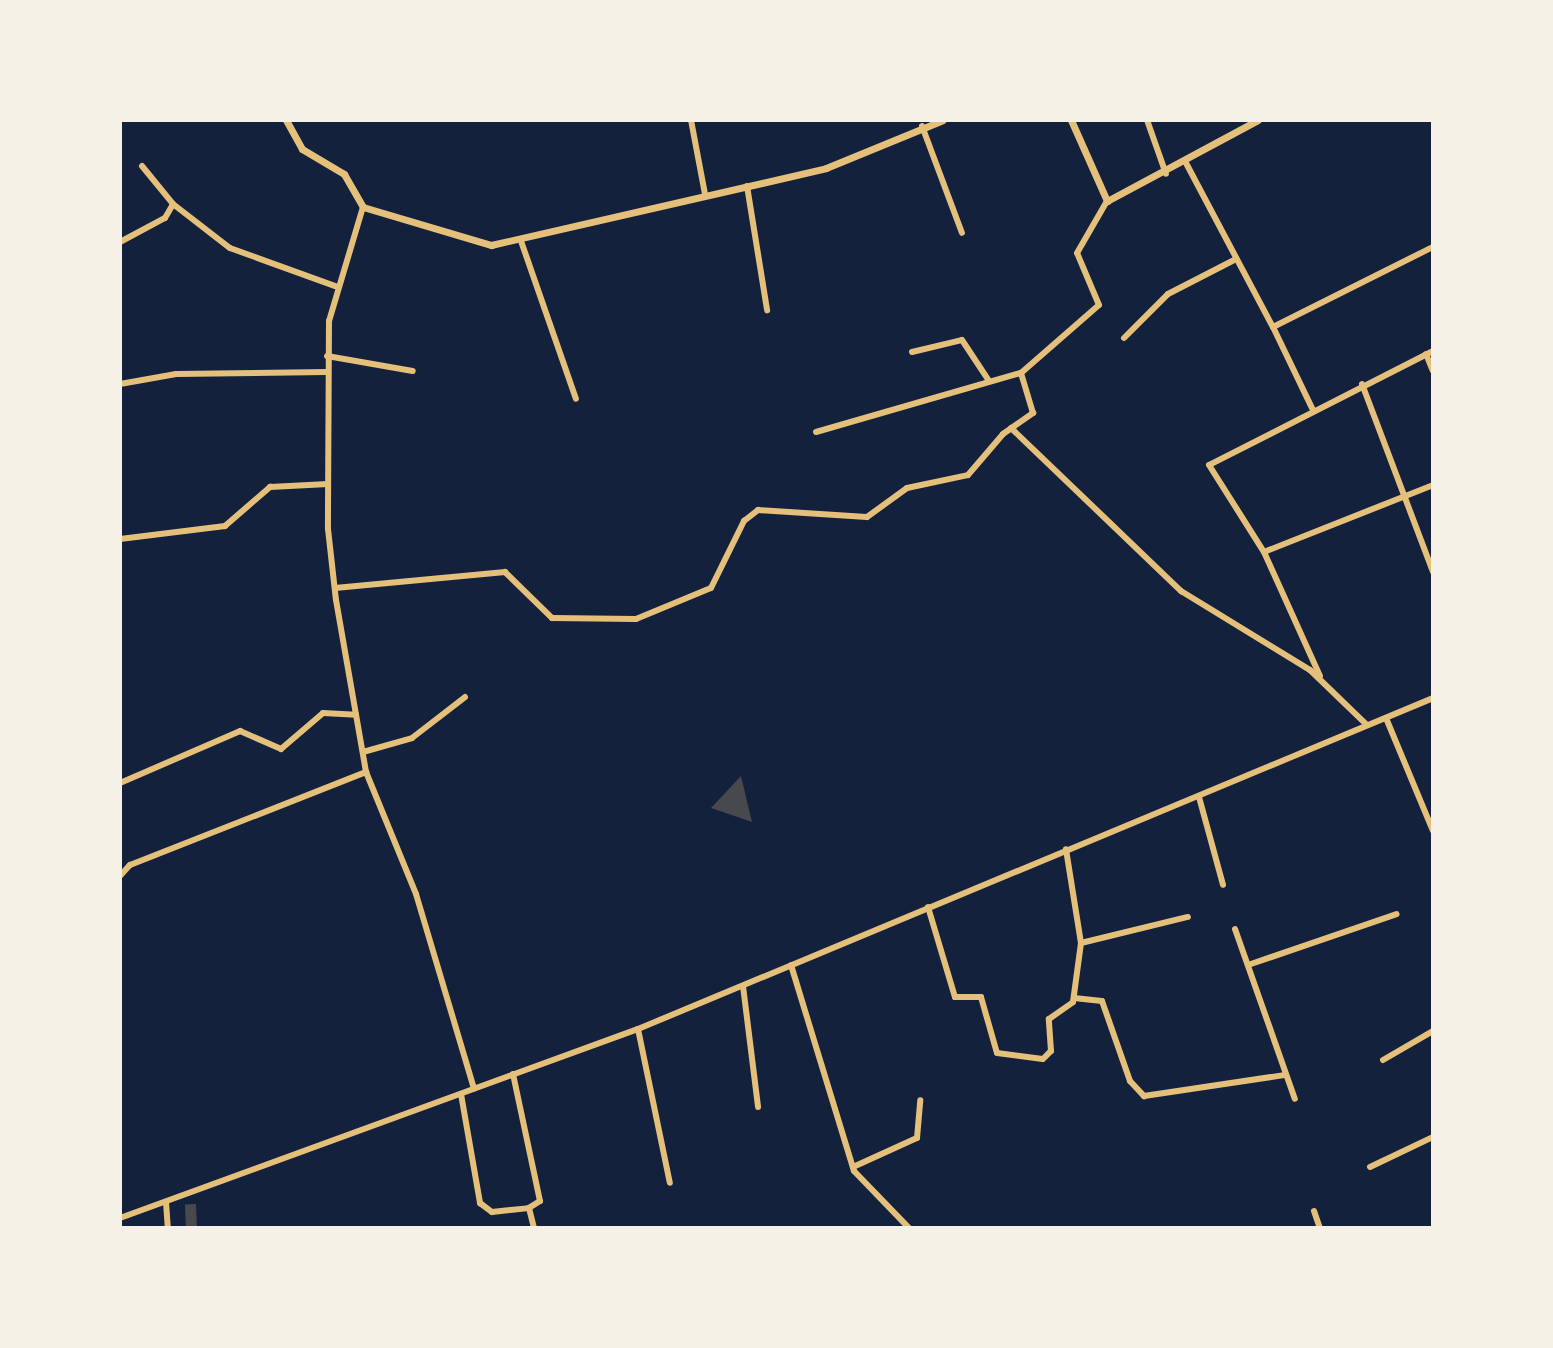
<!DOCTYPE html>
<html>
<head>
<meta charset="utf-8">
<style>
	body { margin:0 }
	#map { position:relative; width:1553px; height:1348px; overflow:hidden; background:#14213d; font-family:"Noto Sans",sans-serif }
	div>[style] { position:absolute }
	.building>* { inset:0; background:#48494c; transform-origin:0 0 }
	.minor>* { height:6px; margin:-3px; padding:0 3px; transform-origin:3px; border-radius:3px; background:#e5c07b }
	.tertiary>* { height:7px; margin:-3.5px; padding:0 3.5px; transform-origin:3.5px; border-radius:3.5px; background:#e5c07b }
	span { translate:-50% -50%; white-space:nowrap; text-align:center; line-height:1.15; -webkit-text-stroke:6px #f6f1e7; paint-order:stroke }
	.frame { position:absolute; inset:0; border:122px solid #f6f1e7; pointer-events:none }
</style>
</head>
<body>
<div id="map">
	<div class="building">
		<div style="clip-path:polygon(741px 776px,752px 822px,711px 808px)"></div>
		<div style="left:196px;top:1204px;width:24px;height:11px;rotate:88deg"></div>
	</div>
	<div class="minor">
		<div style="left:691px;top:120px;width:75px;rotate:79.3deg"></div>
		<div style="left:1147px;top:120px;width:57px;rotate:70.6deg"></div>
		<div style="left:922px;top:126px;width:114px;rotate:69.5deg"></div>
		<div style="left:1186px;top:163px;width:186px;rotate:62.1deg"></div>
		<div style="left:1273px;top:327px;width:179px;rotate:-26.6deg"></div>
		<div style="left:142px;top:166px;width:49px;rotate:50.8deg"></div>
		<div style="left:173px;top:204px;width:72px;rotate:37.7deg"></div>
		<div style="left:230px;top:248px;width:112px;rotate:19.9deg"></div>
		<div style="left:747px;top:186px;width:126px;rotate:80.8deg"></div>
		<div style="left:363px;top:207px;width:119px;rotate:106.6deg"></div>
		<div style="left:329px;top:321px;width:208px;rotate:90.3deg"></div>
		<div style="left:328px;top:529px;width:71px;rotate:83.6deg"></div>
		<div style="left:336px;top:600px;width:175px;rotate:80.1deg"></div>
		<div style="left:366px;top:772px;width:132px;rotate:67.7deg"></div>
		<div style="left:416px;top:894px;width:203px;rotate:73.4deg"></div>
		<div style="left:521px;top:241px;width:167px;rotate:70.8deg"></div>
		<div style="left:120px;top:242px;width:51px;rotate:-28.1deg"></div>
		<div style="left:165px;top:218px;width:16px;rotate:-60deg"></div>
		<div style="left:1273px;top:327px;width:90px;rotate:64.3deg"></div>
		<div style="left:1124px;top:338px;width:62px;rotate:-45deg"></div>
		<div style="left:1168px;top:294px;width:76px;rotate:-27.2deg"></div>
		<div style="left:1433px;top:351px;width:251px;rotate:153deg"></div>
		<div style="left:1209px;top:465px;width:103px;rotate:57.7deg"></div>
		<div style="left:1264px;top:552px;width:182px;rotate:-21.6deg"></div>
		<div style="left:912px;top:352px;width:51px;rotate:-13.5deg"></div>
		<div style="left:962px;top:340px;width:49px;rotate:56.6deg"></div>
		<div style="left:1426px;top:354px;width:18px;rotate:68deg"></div>
		<div style="left:327px;top:356px;width:87px;rotate:9.9deg"></div>
		<div style="left:120px;top:384px;width:57px;rotate:-10.1deg"></div>
		<div style="left:176px;top:374px;width:150px;rotate:-0.8deg"></div>
		<div style="left:1362px;top:384px;width:201px;rotate:69.3deg"></div>
		<div style="left:1011px;top:428px;width:236px;rotate:43.8deg"></div>
		<div style="left:1181px;top:591px;width:151px;rotate:31.5deg"></div>
		<div style="left:1310px;top:670px;width:79px;rotate:44deg"></div>
		<div style="left:816px;top:432px;width:213px;rotate:-16.1deg"></div>
		<div style="left:120px;top:539px;width:106px;rotate:-7.1deg"></div>
		<div style="left:225px;top:526px;width:60px;rotate:-40.9deg"></div>
		<div style="left:270px;top:487px;width:58px;rotate:-3deg"></div>
		<div style="left:1264px;top:552px;width:136px;rotate:65.7deg"></div>
		<div style="left:335px;top:588px;width:171px;rotate:-5.4deg"></div>
		<div style="left:505px;top:572px;width:66px;rotate:44.4deg"></div>
		<div style="left:552px;top:618px;width:84px;rotate:0.7deg"></div>
		<div style="left:636px;top:619px;width:81px;rotate:-22.5deg"></div>
		<div style="left:711px;top:588px;width:75px;rotate:-63.8deg"></div>
		<div style="left:744px;top:521px;width:18px;rotate:-38deg"></div>
		<div style="left:758px;top:510px;width:109px;rotate:3.7deg"></div>
		<div style="left:867px;top:517px;width:49px;rotate:-35.9deg"></div>
		<div style="left:907px;top:488px;width:62px;rotate:-12deg"></div>
		<div style="left:968px;top:475px;width:54px;rotate:-49.5deg"></div>
		<div style="left:1003px;top:434px;width:37px;rotate:-35deg"></div>
		<div style="left:1033px;top:413px;width:42px;rotate:-106.7deg"></div>
		<div style="left:1021px;top:373px;width:103px;rotate:-41.1deg"></div>
		<div style="left:1099px;top:305px;width:56px;rotate:-112.9deg"></div>
		<div style="left:1077px;top:253px;width:60px;rotate:-60deg"></div>
		<div style="left:1386px;top:718px;width:122px;rotate:67.4deg"></div>
		<div style="left:363px;top:752px;width:51px;rotate:-15.9deg"></div>
		<div style="left:412px;top:738px;width:67px;rotate:-37.7deg"></div>
		<div style="left:120px;top:783px;width:131px;rotate:-23.4deg"></div>
		<div style="left:240px;top:731px;width:45px;rotate:23.7deg"></div>
		<div style="left:281px;top:749px;width:55px;rotate:-40.6deg"></div>
		<div style="left:323px;top:713px;width:33px;rotate:3deg"></div>
		<div style="left:1199px;top:797px;width:91px;rotate:74.7deg"></div>
		<div style="left:120px;top:876px;width:15px;rotate:-48deg"></div>
		<div style="left:130px;top:865px;width:254px;rotate:-21.5deg"></div>
		<div style="left:928px;top:907px;width:94px;rotate:73.3deg"></div>
		<div style="left:955px;top:997px;width:26px"></div>
		<div style="left:981px;top:997px;width:58px;rotate:74.1deg"></div>
		<div style="left:997px;top:1053px;width:46px;rotate:7.4deg"></div>
		<div style="left:1043px;top:1059px;width:11px;rotate:-45deg"></div>
		<div style="left:1051px;top:1051px;width:32px;rotate:-94deg"></div>
		<div style="left:1049px;top:1019px;width:29px;rotate:-35deg"></div>
		<div style="left:1073px;top:1002px;width:60px;rotate:-82.3deg"></div>
		<div style="left:1081px;top:943px;width:95px;rotate:-99.1deg"></div>
		<div style="left:1235px;top:929px;width:180px;rotate:70.6deg"></div>
		<div style="left:1081px;top:943px;width:110px;rotate:-13.7deg"></div>
		<div style="left:791px;top:965px;width:215px;rotate:73deg"></div>
		<div style="left:854px;top:1171px;width:79px;rotate:46deg"></div>
		<div style="left:1248px;top:965px;width:157px;rotate:-18.9deg"></div>
		<div style="left:743px;top:986px;width:122px;rotate:82.9deg"></div>
		<div style="left:1074px;top:998px;width:28px;rotate:6deg"></div>
		<div style="left:1102px;top:1001px;width:85px;rotate:70.7deg"></div>
		<div style="left:1130px;top:1081px;width:21px;rotate:47deg"></div>
		<div style="left:1144px;top:1096px;width:143px;rotate:-8.5deg"></div>
		<div style="left:638px;top:1029px;width:157px;rotate:78.3deg"></div>
		<div style="left:1383px;top:1060px;width:58px;rotate:-30.1deg"></div>
		<div style="left:513px;top:1074px;width:130px;rotate:78deg"></div>
		<div style="left:540px;top:1201px;width:13px;rotate:148deg"></div>
		<div style="left:461px;top:1094px;width:111px;rotate:80.1deg"></div>
		<div style="left:480px;top:1203px;width:15px;rotate:37deg"></div>
		<div style="left:492px;top:1212px;width:37px;rotate:-6deg"></div>
		<div style="left:529px;top:1208px;width:21px;rotate:76deg"></div>
		<div style="left:853px;top:1167px;width:70px;rotate:-24.4deg"></div>
		<div style="left:917px;top:1138px;width:38px;rotate:-85deg"></div>
		<div style="left:1370px;top:1167px;width:70px;rotate:-25.5deg"></div>
		<div style="left:166px;top:1202px;width:26px;rotate:86deg"></div>
		<div style="left:1314px;top:1211px;width:18px;rotate:71deg"></div>
		<div style="left:120px;top:1218px;width:551px;rotate:-20.05deg"></div>
		<div style="left:638px;top:1029px;width:861px;rotate:-22.6deg"></div>
	</div>
	<div class="tertiary">
		<div style="left:286px;top:120px;width:33px;rotate:61deg"></div>
		<div style="left:302px;top:149px;width:49px;rotate:30.8deg"></div>
		<div style="left:344px;top:174px;width:38px;rotate:60deg"></div>
		<div style="left:363px;top:207px;width:134px;rotate:16.5deg"></div>
		<div style="left:491px;top:245px;width:344px;rotate:-12.9deg"></div>
		<div style="left:826px;top:168px;width:126px;rotate:-22.3deg"></div>
		<div style="left:1071px;top:120px;width:89px;rotate:66deg"></div>
		<div style="left:1107px;top:201px;width:171px;rotate:-28.2deg"></div>
	</div>
	<div class="frame"></div>
</div>
</body>
</html>
